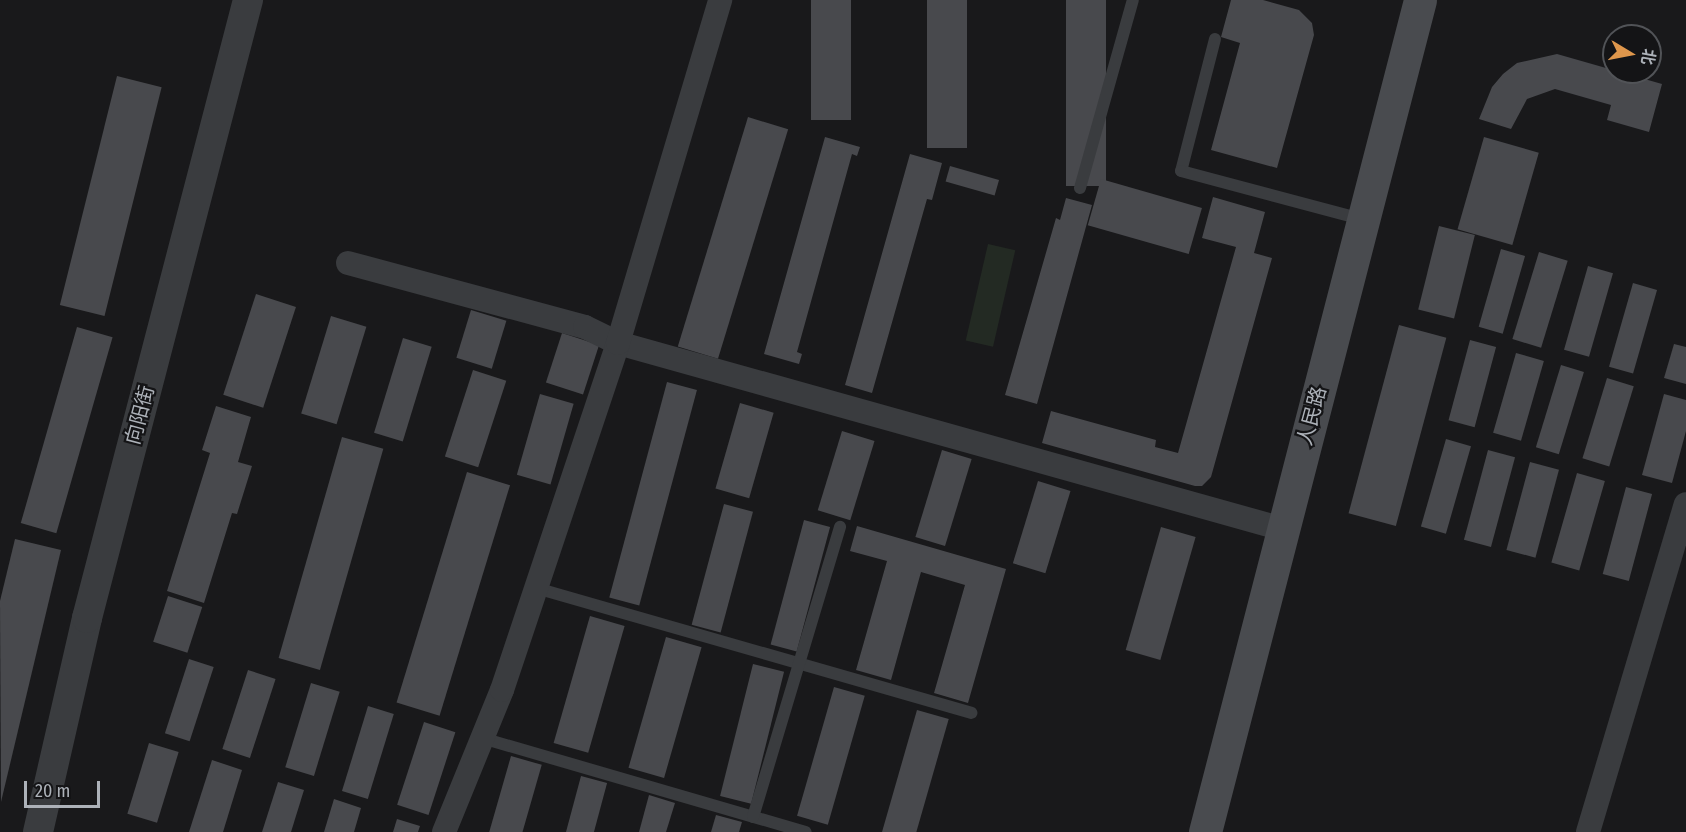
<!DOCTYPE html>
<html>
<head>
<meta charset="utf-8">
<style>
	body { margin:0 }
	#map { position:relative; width:1686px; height:832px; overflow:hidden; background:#19191b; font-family:"Fira Sans Condensed","Noto Sans SC",sans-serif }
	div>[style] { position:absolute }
	.green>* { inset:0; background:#232a23; transform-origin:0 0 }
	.building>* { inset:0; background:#48494d; transform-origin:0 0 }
	.service>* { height:12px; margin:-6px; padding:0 6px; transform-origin:6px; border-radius:6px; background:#3a3c3f }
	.minor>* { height:24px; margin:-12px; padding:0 12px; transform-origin:12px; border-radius:12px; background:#3a3c3f }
	.tertiary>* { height:30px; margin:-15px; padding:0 15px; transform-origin:15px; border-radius:15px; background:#3a3c3f }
	.secondary>* { height:33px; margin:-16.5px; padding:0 16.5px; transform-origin:16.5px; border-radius:16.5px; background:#494b4f }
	span { translate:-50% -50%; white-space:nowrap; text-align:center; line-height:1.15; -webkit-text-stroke:4.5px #141416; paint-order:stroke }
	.street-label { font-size:20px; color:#adb2b9 }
	.north { position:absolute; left:1602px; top:24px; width:60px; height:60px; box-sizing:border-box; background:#141416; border:2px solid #515357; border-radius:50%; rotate:100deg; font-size:16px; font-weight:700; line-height:24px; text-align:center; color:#adb2b9 }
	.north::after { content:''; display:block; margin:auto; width:21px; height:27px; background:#df974c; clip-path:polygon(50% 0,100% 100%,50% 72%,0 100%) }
	.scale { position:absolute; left:24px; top:781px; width:76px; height:27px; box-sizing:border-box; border:3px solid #adb2b9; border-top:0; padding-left:8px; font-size:18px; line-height:21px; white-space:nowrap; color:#adb2b9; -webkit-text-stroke:4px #141416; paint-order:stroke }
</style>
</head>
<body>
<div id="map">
	<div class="green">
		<div style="left:988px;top:244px;width:28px;height:99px;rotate:13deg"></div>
	</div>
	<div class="building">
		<div style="left:811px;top:0;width:40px;height:120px"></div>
		<div style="left:927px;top:0;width:40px;height:148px"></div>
		<div style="left:1066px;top:0;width:40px;height:186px"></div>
		<div style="clip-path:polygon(1231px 0,1263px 0,1299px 10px,1312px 23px,1314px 35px,1277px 168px,1211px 150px,1240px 43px,1221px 37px)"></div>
		<div style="clip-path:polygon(1557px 54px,1662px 84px,1649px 132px,1607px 120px,1611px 105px,1555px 89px,1527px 99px,1511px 129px,1479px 119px,1492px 87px,1503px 74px,1517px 63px)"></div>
		<div style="left:117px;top:76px;width:46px;height:236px;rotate:14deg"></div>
		<div style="left:748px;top:117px;width:42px;height:240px;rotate:17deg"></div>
		<div style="clip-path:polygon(825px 137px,860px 147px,857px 156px,852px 154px,797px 352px,802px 354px,799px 364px,764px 354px)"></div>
		<div style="left:1484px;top:137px;width:57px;height:96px;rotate:16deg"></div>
		<div style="clip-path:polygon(910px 154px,942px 163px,932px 200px,927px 199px,872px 393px,845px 385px)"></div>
		<div style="left:950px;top:166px;width:51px;height:16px;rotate:16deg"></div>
		<div style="left:1101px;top:179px;width:105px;height:48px;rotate:16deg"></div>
		<div style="clip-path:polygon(1213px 197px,1265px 212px,1254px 253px,1272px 258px,1211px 477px,1202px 486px,1195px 486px,1042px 443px,1051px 411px,1156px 440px,1155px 447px,1178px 453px,1236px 247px,1202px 238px)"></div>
		<div style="clip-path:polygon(1066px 198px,1092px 205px,1037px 404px,1005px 395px,1056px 218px,1060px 220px)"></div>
		<div style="left:1439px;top:226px;width:37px;height:86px;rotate:14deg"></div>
		<div style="left:1501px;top:249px;width:25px;height:81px;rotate:16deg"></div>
		<div style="left:1539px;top:252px;width:30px;height:91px;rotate:17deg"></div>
		<div style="left:1588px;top:266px;width:26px;height:87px;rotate:16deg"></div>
		<div style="left:1633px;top:283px;width:25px;height:87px;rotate:16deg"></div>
		<div style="left:256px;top:294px;width:42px;height:106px;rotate:18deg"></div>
		<div style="left:471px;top:310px;width:37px;height:50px;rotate:17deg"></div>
		<div style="left:331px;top:316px;width:37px;height:102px;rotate:17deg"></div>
		<div style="left:1399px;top:325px;width:49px;height:195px;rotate:15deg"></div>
		<div style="left:77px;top:327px;width:37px;height:204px;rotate:16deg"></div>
		<div style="left:562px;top:333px;width:39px;height:52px;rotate:18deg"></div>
		<div style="left:403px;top:338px;width:30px;height:99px;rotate:17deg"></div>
		<div style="left:1470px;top:340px;width:27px;height:83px;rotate:15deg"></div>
		<div style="clip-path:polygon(1674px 344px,1686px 347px,1686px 384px,1664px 378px)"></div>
		<div style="left:1516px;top:353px;width:29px;height:83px;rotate:16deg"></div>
		<div style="left:1561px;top:365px;width:24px;height:86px;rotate:17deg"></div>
		<div style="left:473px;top:370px;width:35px;height:91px;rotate:18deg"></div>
		<div style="left:1607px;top:378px;width:28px;height:84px;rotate:17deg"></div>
		<div style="left:667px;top:382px;width:31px;height:223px;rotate:15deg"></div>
		<div style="left:540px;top:394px;width:35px;height:84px;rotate:16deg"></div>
		<div style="clip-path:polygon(1664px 394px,1686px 400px,1686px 431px,1672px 483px,1642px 475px)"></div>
		<div style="left:740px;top:403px;width:35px;height:89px;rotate:16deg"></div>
		<div style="clip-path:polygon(216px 406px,251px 417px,238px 462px,252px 466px,237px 514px,232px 513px,204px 603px,167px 591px,210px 453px,202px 450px)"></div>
		<div style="left:842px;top:431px;width:34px;height:83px;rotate:17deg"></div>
		<div style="left:342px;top:437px;width:43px;height:230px;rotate:16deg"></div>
		<div style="left:1446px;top:439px;width:26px;height:91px;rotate:16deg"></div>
		<div style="left:942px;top:450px;width:31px;height:91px;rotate:17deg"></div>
		<div style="left:1488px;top:450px;width:28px;height:93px;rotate:15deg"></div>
		<div style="left:1530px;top:462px;width:30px;height:91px;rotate:15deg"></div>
		<div style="left:467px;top:472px;width:45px;height:241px;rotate:17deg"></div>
		<div style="left:1577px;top:473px;width:29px;height:93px;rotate:16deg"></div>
		<div style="left:1038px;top:481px;width:34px;height:86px;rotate:17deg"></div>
		<div style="left:1626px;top:487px;width:27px;height:90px;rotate:15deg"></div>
		<div style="left:724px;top:504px;width:30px;height:125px;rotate:15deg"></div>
		<div style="left:804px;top:520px;width:27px;height:129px;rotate:15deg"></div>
		<div style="clip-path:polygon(857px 526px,1006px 569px,968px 703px,934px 693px,965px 585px,921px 572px,891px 680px,856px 670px,887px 561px,850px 551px)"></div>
		<div style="left:1161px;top:527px;width:36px;height:128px;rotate:16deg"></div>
		<div style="clip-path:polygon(15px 539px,61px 550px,1px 802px,0 601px)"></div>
		<div style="left:168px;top:596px;width:36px;height:48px;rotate:18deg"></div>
		<div style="left:590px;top:616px;width:36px;height:132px;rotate:16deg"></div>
		<div style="left:666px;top:637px;width:37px;height:136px;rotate:16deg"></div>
		<div style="left:189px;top:659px;width:26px;height:78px;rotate:18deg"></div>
		<div style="left:753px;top:664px;width:32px;height:136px;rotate:14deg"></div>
		<div style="left:248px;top:670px;width:29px;height:83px;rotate:18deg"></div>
		<div style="left:311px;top:683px;width:30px;height:88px;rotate:17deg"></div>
		<div style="left:834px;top:687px;width:32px;height:134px;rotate:16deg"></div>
		<div style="left:368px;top:706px;width:27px;height:89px;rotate:17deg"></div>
		<div style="left:917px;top:710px;width:33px;height:127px;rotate:16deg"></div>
		<div style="left:424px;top:722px;width:33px;height:87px;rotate:18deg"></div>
		<div style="left:149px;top:743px;width:31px;height:74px;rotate:17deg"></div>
		<div style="left:511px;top:756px;width:32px;height:79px;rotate:16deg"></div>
		<div style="clip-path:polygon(212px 760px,242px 770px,223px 832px,189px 832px)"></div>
		<div style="left:581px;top:776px;width:27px;height:58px;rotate:15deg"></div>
		<div style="clip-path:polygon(278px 782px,304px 790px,291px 832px,262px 832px)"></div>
		<div style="clip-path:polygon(649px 795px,675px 803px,666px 832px,639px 832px)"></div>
		<div style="clip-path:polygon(334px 799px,361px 808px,354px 832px,324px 832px)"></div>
		<div style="clip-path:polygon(716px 815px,742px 822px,739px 832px,711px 832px)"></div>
		<div style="clip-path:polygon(397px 819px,420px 826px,418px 832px,393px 832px)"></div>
	</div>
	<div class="service">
		<div style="left:1215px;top:39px;width:136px;rotate:104.4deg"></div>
		<div style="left:1181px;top:171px;width:187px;rotate:14.9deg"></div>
		<div style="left:1080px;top:188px;width:195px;rotate:-74.3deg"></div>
		<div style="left:536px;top:588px;width:453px;rotate:16deg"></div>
		<div style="left:482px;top:738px;width:337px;rotate:16.2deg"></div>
		<div style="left:753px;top:817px;width:303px;rotate:-73.3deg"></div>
	</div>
	<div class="minor">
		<div style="left:348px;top:263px;width:245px;rotate:15.1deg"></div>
		<div style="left:585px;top:327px;width:37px;rotate:26deg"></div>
		<div style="left:618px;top:343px;width:691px;rotate:15.63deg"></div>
		<div style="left:444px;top:832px;width:153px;rotate:-67.8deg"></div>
		<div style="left:502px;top:690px;width:366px;rotate:-71.5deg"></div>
		<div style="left:618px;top:343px;width:358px;rotate:-73.4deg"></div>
		<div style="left:1588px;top:832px;width:342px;rotate:-73.4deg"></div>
	</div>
	<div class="tertiary">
		<div style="left:38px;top:832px;width:220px;rotate:-77.1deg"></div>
		<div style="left:87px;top:618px;width:639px;rotate:-75.4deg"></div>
	</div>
	<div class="secondary">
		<div style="left:1205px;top:832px;width:859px;rotate:-75.51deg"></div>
	</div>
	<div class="street-label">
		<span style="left:140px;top:415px;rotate:-75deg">向阳街</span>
		<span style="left:1312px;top:416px;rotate:-75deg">人民路</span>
	</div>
	<div class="north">北</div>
	<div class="scale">20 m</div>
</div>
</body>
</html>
